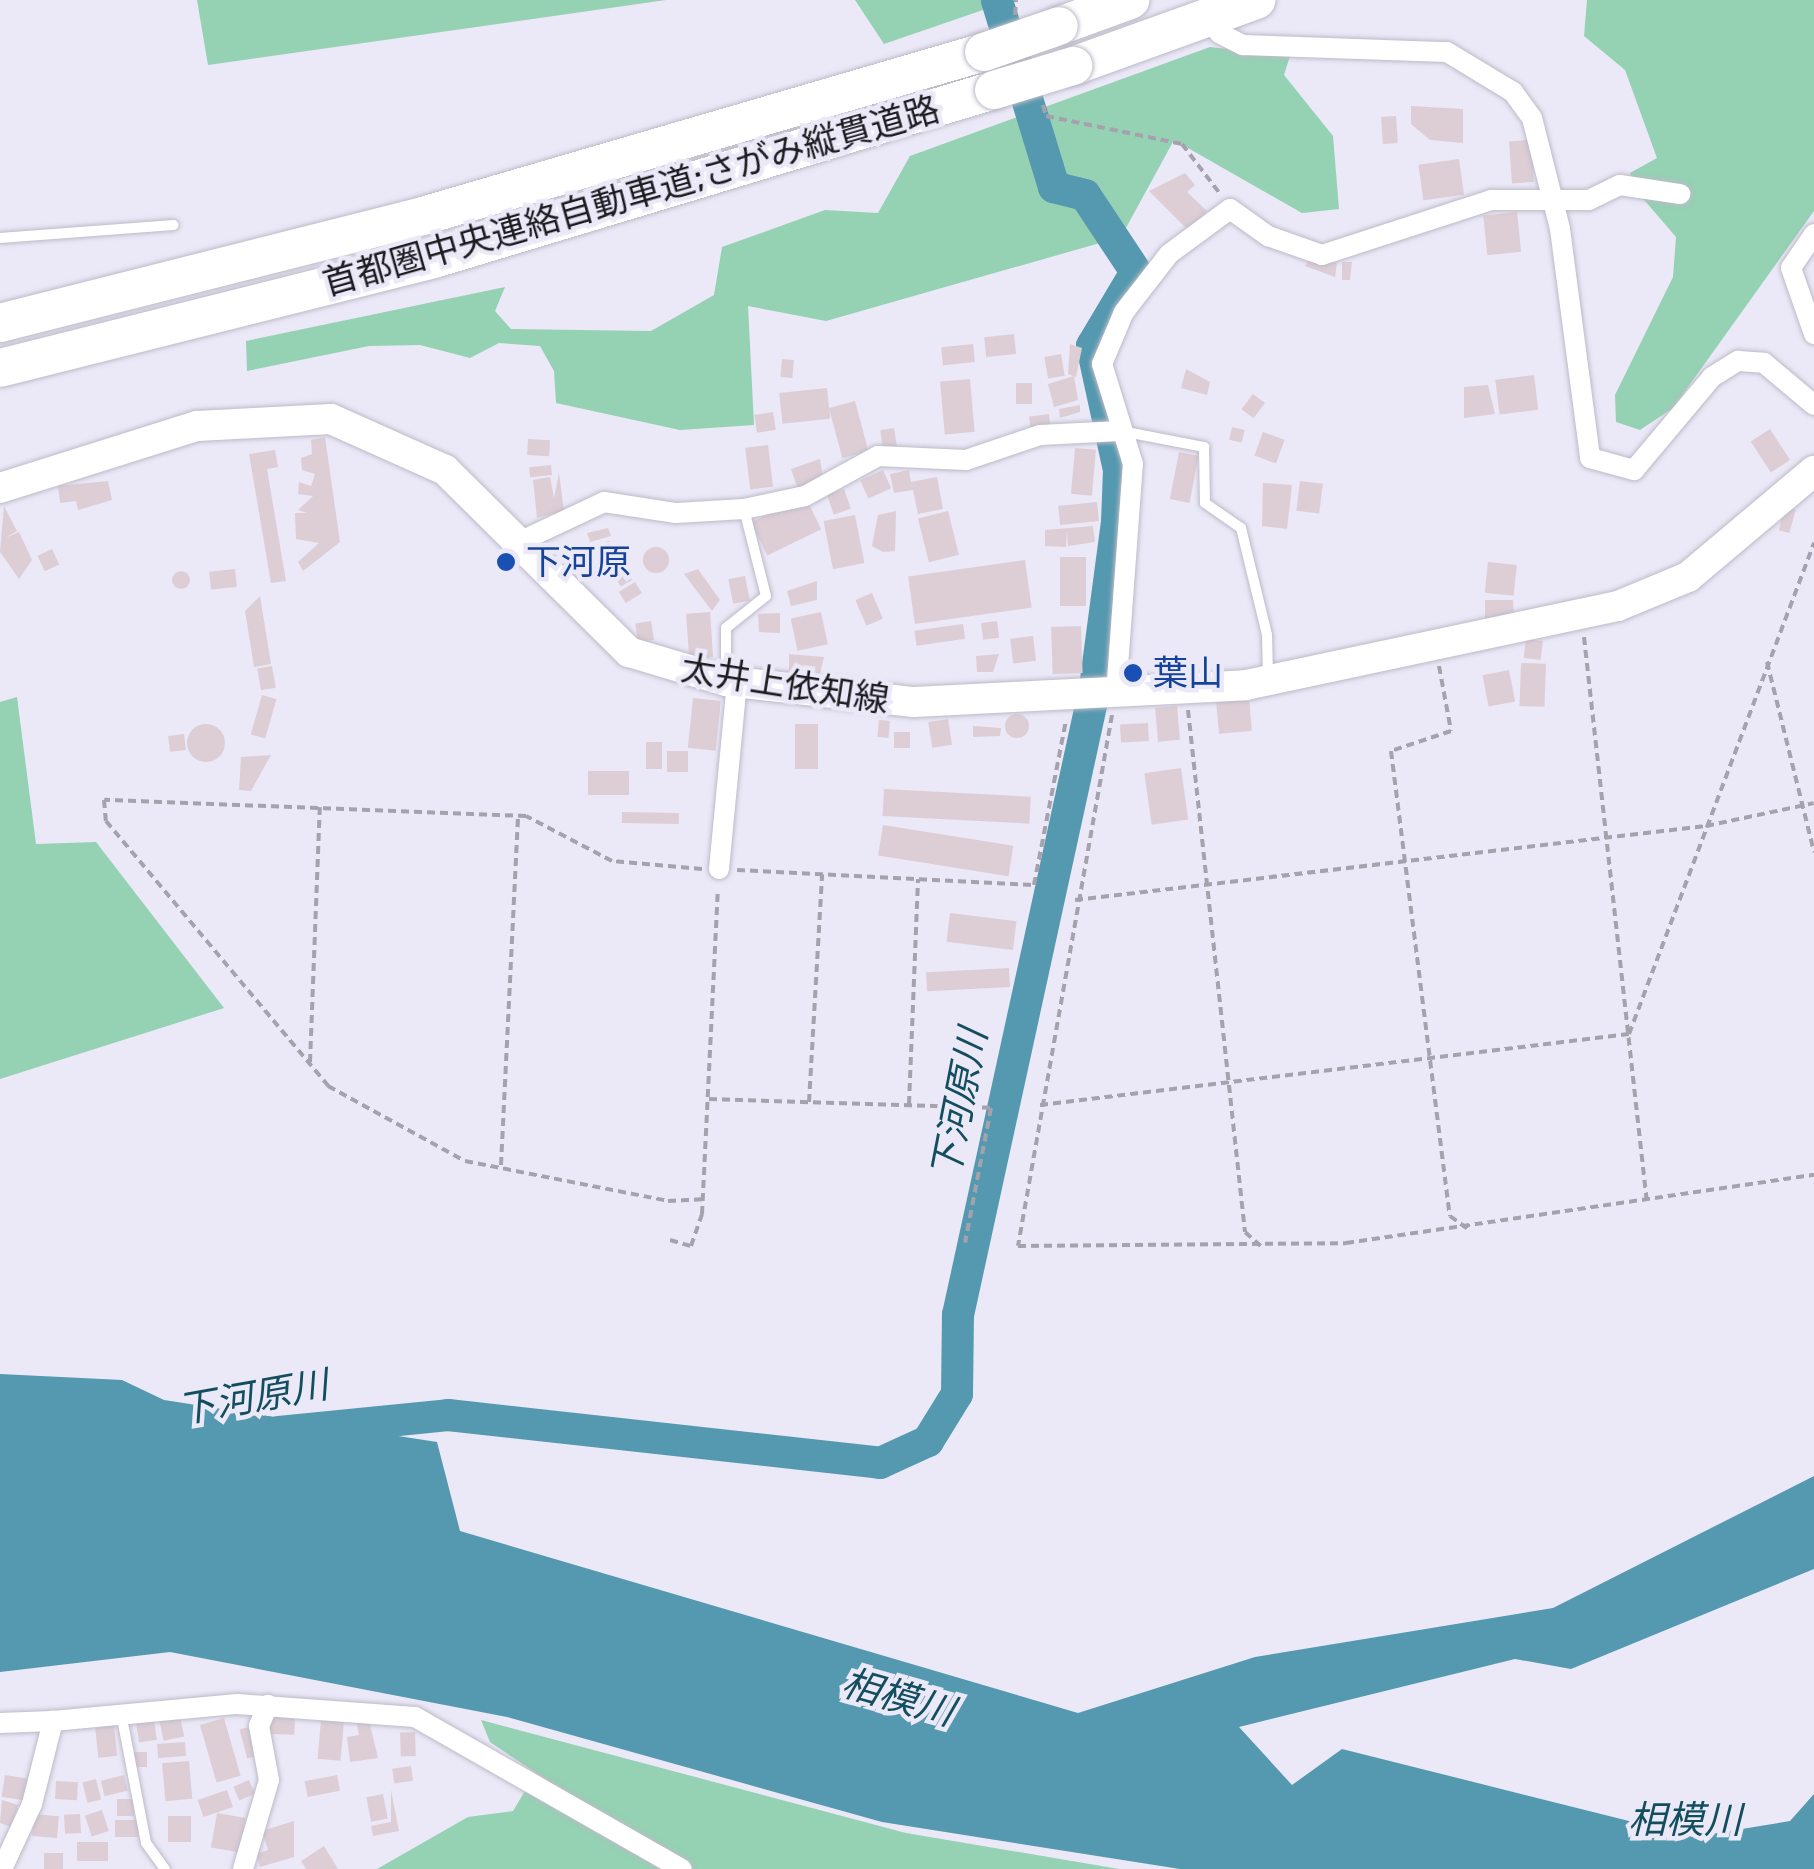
<!DOCTYPE html>
<html>
<head>
<meta charset="utf-8">
<style>
	body { margin:0 }
	#map { position:relative; width:1814px; height:1869px; overflow:hidden; background:#ebe8f7; font-family:Rubik,"Noto Sans JP",sans-serif }
	div>[style] { position:absolute }
	.green>* { inset:0; background:#95d1b3 }
	.water>* { inset:0; background:#5499af }
	.river>* { height:32px; margin:-16px; padding:0 16px; transform-origin:16px; border-radius:16px; background:#5499af }
	.building>* { inset:0; background:#ddced6; transform-origin:0 0 }
	.round { border-radius:50% }
	.path>* { height:4px; margin-top:-2px; transform-origin:0; background:repeating-linear-gradient(90deg,#a5a2ae 0 8px,transparent 0 13px) }
	.roads { filter:drop-shadow(0 0 2px #bdbac8) drop-shadow(0 0 2px #bdbac8) }
	.service>* { height:10px; margin:-5px; padding:0 5px; transform-origin:5px; border-radius:5px; background:#fff }
	.minor>* { height:20px; margin:-10px; padding:0 10px; transform-origin:10px; border-radius:10px; background:#fff }
	.secondary>* { height:30px; margin:-15px; padding:0 15px; transform-origin:15px; border-radius:15px; background:#fff }
	.motorway>* { height:38px; margin:-19px; padding:0 19px; transform-origin:19px; border-radius:19px; background:#fff }
	.bridges { filter:drop-shadow(0 0 2px #bdbac8) drop-shadow(0 0 2px #bdbac8) }
	.motorway-bridge>* { height:38px; margin:-19px; padding:0 19px; transform-origin:19px; border-radius:19px; background:#fff }
	.dots>* { width:28px; height:28px; translate:-50% -50%; box-sizing:border-box; border:5px solid #ebe8f7; border-radius:50% }
	span { translate:-50% -50%; white-space:nowrap; text-align:center; line-height:1.15; -webkit-text-stroke:9px #ebe8f7; paint-order:stroke }
	.street-label { font-size:35px; color:#1c1b20 }
	.transit-label { font-size:35px; color:#164399 }
	.left { translate:0 -50%; text-align:left }
	.water-label { font-size:38px; color:#134e5e; font-style:italic }
</style>
</head>
<body>
<div id="map">
	<div class="green">
		<div style="clip-path:polygon(197px 0,666px 0,208px 65px)"></div>
		<div style="clip-path:polygon(855px 0,1012px 0,884px 44px)"></div>
		<div style="clip-path:polygon(1587px 0,1814px 0,1814px 211px,1673px 408px,1640px 430px,1616px 422px,1615px 395px,1673px 277px,1676px 237px,1633px 187px,1630px 173px,1657px 158px,1625px 70px,1584px 36px)"></div>
		<div style="clip-path:polygon(1210px 47px,1290px 56px,1284px 75px,1333px 136px,1339px 209px,1302px 213px,1174px 140px,1121px 237px,826px 321px,748px 306px,754px 425px,680px 430px,556px 403px,554px 371px,540px 346px,499px 343px,470px 358px,420px 345px,369px 346px,247px 371px,246px 341px,505px 287px,495px 311px,511px 329px,651px 331px,714px 295px,722px 247px,825px 210px,878px 213px,910px 156px)"></div>
		<div style="clip-path:polygon(17px 697px,36px 844px,96px 842px,224px 1008px,0 1079px,0 702px)"></div>
		<div style="clip-path:polygon(481px 1720px,906px 1833px,1119px 1869px,678px 1869px,490px 1742px)"></div>
		<div style="clip-path:polygon(525px 1791px,673px 1869px,377px 1869px,468px 1817px,513px 1811px)"></div>
	</div>
	<div class="water">
		<div style="clip-path:polygon(0 1374px,122px 1380px,164px 1400px,437px 1442px,460px 1531px,1078px 1713px,1255px 1657px,1553px 1608px,1814px 1476px,1814px 1569px,1571px 1669px,1515px 1659px,1239px 1727px,1292px 1785px,1342px 1749px,1693px 1837px,1790px 1821px,1814px 1794px,1814px 1869px,1180px 1869px,882px 1822px,507px 1717px,170px 1652px,0 1672px)"></div>
	</div>
	<div class="river">
		<div style="left:279px;top:1432px;width:170px;rotate:-5.7deg"></div>
		<div style="left:448px;top:1415px;width:435px;rotate:6.3deg"></div>
		<div style="left:880px;top:1463px;width:53px;rotate:-24.6deg"></div>
		<div style="left:928px;top:1441px;width:55px;rotate:-58.3deg"></div>
		<div style="left:957px;top:1394px;width:79px;rotate:-89.3deg"></div>
		<div style="left:958px;top:1315px;width:643px;rotate:-77.69deg"></div>
		<div style="left:1095px;top:687px;width:166px;rotate:-82.4deg"></div>
		<div style="left:1117px;top:522px;width:52px;rotate:-87.8deg"></div>
		<div style="left:1119px;top:470px;width:127px;rotate:-102.3deg"></div>
		<div style="left:1092px;top:346px;width:86px;rotate:-59.3deg"></div>
		<div style="left:1136px;top:272px;width:92px;rotate:-123.5deg"></div>
		<div style="left:1085px;top:195px;width:32px;rotate:-166deg"></div>
		<div style="left:1054px;top:187px;width:195px;rotate:-107deg"></div>
	</div>
	<div class="building">
		<div style="clip-path:polygon(1411px 106px,1463px 109px,1463px 143px,1430px 140px,1411px 124px)"></div>
		<div style="left:1396px;top:116px;width:27px;height:15px;rotate:86deg"></div>
		<div style="left:1531px;top:140px;width:42px;height:22px;rotate:86deg"></div>
		<div style="left:1459px;top:159px;width:36px;height:41px;rotate:82deg"></div>
		<div style="clip-path:polygon(1185px 173px,1195px 185px,1187px 192px,1207px 211px,1189px 231px,1149px 191px)"></div>
		<div style="left:1517px;top:212px;width:40px;height:34px;rotate:84deg"></div>
		<div style="clip-path:polygon(1311px 256px,1337px 263px,1335px 277px,1305px 266px)"></div>
		<div style="clip-path:polygon(1342px 262px,1352px 262px,1350px 280px,1342px 280px)"></div>
		<div style="left:1014px;top:334px;width:20px;height:30px;rotate:84deg"></div>
		<div style="left:973px;top:344px;width:18px;height:32px;rotate:84deg"></div>
		<div style="clip-path:polygon(1070px 344px,1082px 348px,1076px 377px,1068px 374px)"></div>
		<div style="left:1061px;top:354px;width:22px;height:17px;rotate:80deg"></div>
		<div style="left:782px;top:359px;width:12px;height:18px;rotate:5deg"></div>
		<div style="clip-path:polygon(1186px 369px,1210px 382px,1207px 395px,1181px 388px)"></div>
		<div style="left:1534px;top:375px;width:35px;height:39px;rotate:83deg"></div>
		<div style="clip-path:polygon(1074px 376px,1078px 400px,1054px 407px,1048px 384px)"></div>
		<div style="left:970px;top:379px;width:53px;height:30px;rotate:85deg"></div>
		<div style="left:1016px;top:383px;width:16px;height:21px"></div>
		<div style="clip-path:polygon(1488px 385px,1495px 414px,1464px 418px,1464px 387px)"></div>
		<div style="left:827px;top:388px;width:31px;height:48px;rotate:84deg"></div>
		<div style="left:1253px;top:394px;width:15px;height:19px;rotate:37deg"></div>
		<div style="left:855px;top:401px;width:52px;height:27px;rotate:75deg"></div>
		<div style="clip-path:polygon(1080px 405px,1080px 412px,1060px 418px,1059px 409px)"></div>
		<div style="left:773px;top:412px;width:18px;height:19px;rotate:81deg"></div>
		<div style="left:1049px;top:414px;width:16px;height:20px;rotate:83deg"></div>
		<div style="left:1232px;top:427px;width:13px;height:13px;rotate:13deg"></div>
		<div style="left:894px;top:428px;width:18px;height:14px;rotate:81deg"></div>
		<div style="left:1770px;top:429px;width:37px;height:23px;rotate:57deg"></div>
		<div style="left:1263px;top:432px;width:23px;height:25px;rotate:20deg"></div>
		<div style="clip-path:polygon(325px 437px,340px 542px,303px 571px,298px 562px,319px 543px,296px 539px,295px 513px,307px 513px,298px 510px,313px 496px,298px 494px,299px 482px,311px 486px,315px 474px,302px 470px,301px 458px,312px 454px,311px 440px)"></div>
		<div style="left:528px;top:439px;width:22px;height:16px;rotate:3deg"></div>
		<div style="left:768px;top:445px;width:42px;height:23px;rotate:83deg"></div>
		<div style="left:1075px;top:448px;width:21px;height:46px;rotate:5deg"></div>
		<div style="clip-path:polygon(275px 450px,278px 467px,267px 469px,286px 581px,271px 583px,249px 454px)"></div>
		<div style="left:1179px;top:452px;width:20px;height:48px;rotate:11deg"></div>
		<div style="clip-path:polygon(820px 459px,823px 479px,798px 489px,791px 469px)"></div>
		<div style="left:551px;top:465px;width:10px;height:22px;rotate:84deg"></div>
		<div style="left:883px;top:470px;width:20px;height:25px;rotate:66deg"></div>
		<div style="clip-path:polygon(909px 470px,911px 482px,937px 477px,943px 509px,918px 514px,913px 490px,894px 493px,890px 474px)"></div>
		<div style="clip-path:polygon(559px 473px,564px 511px,537px 518px,533px 480px,550px 477px,554px 498px)"></div>
		<div style="clip-path:polygon(108px 481px,112px 500px,78px 510px,76px 501px,60px 503px,58px 486px)"></div>
		<div style="left:1300px;top:481px;width:23px;height:30px;rotate:7deg"></div>
		<div style="clip-path:polygon(1263px 483px,1292px 485px,1287px 529px,1262px 526px)"></div>
		<div style="left:844px;top:489px;width:21px;height:18px;rotate:71deg"></div>
		<div style="left:805px;top:496px;width:37px;height:60px;rotate:64deg"></div>
		<div style="left:1097px;top:502px;width:19px;height:39px;rotate:84deg"></div>
		<div style="clip-path:polygon(4px 506px,17px 531px,5px 538px,19px 532px,32px 560px,19px 579px,0 552px)"></div>
		<div style="left:1785px;top:507px;width:11px;height:24px;rotate:15deg"></div>
		<div style="clip-path:polygon(896px 511px,895px 551px,883px 552px,872px 546px,878px 515px)"></div>
		<div style="left:948px;top:511px;width:45px;height:31px;rotate:76deg"></div>
		<div style="left:855px;top:515px;width:49px;height:32px;rotate:79deg"></div>
		<div style="clip-path:polygon(1093px 526px,1095px 542px,1068px 546px,1067px 531px,1066px 547px,1045px 546px,1045px 530px)"></div>
		<div style="clip-path:polygon(608px 528px,611px 536px,590px 542px,587px 533px)"></div>
		<div style="clip-path:polygon(610px 541px,613px 558px,582px 570px,584px 546px)"></div>
		<div class="round" style="left:643px;top:547px;width:26px;height:26px"></div>
		<div style="left:52px;top:549px;width:17px;height:16px;rotate:65deg"></div>
		<div style="left:1060px;top:557px;width:26px;height:49px"></div>
		<div style="left:1025px;top:560px;width:48px;height:118px;rotate:82deg"></div>
		<div style="left:1488px;top:562px;width:29px;height:31px;rotate:6deg"></div>
		<div style="left:625px;top:568px;width:14px;height:13px;rotate:60deg"></div>
		<div style="left:235px;top:569px;width:18px;height:26px;rotate:84deg"></div>
		<div style="clip-path:polygon(698px 569px,720px 600px,712px 611px,684px 574px)"></div>
		<div class="round" style="left:172px;top:571px;width:18px;height:18px"></div>
		<div style="left:745px;top:576px;width:25px;height:17px;rotate:79deg"></div>
		<div style="clip-path:polygon(817px 581px,817px 600px,791px 606px,787px 591px)"></div>
		<div style="left:635px;top:582px;width:13px;height:19px;rotate:58deg"></div>
		<div style="left:872px;top:593px;width:28px;height:18px;rotate:67deg"></div>
		<div style="clip-path:polygon(260px 596px,271px 664px,254px 667px,245px 611px)"></div>
		<div style="clip-path:polygon(1485px 600px,1513px 600px,1514px 615px,1485px 620px)"></div>
		<div style="left:710px;top:612px;width:45px;height:24px;rotate:86deg"></div>
		<div style="left:821px;top:612px;width:33px;height:31px;rotate:78deg"></div>
		<div style="clip-path:polygon(780px 613px,780px 633px,759px 632px,758px 614px)"></div>
		<div style="left:651px;top:621px;width:19px;height:16px;rotate:81deg"></div>
		<div style="left:997px;top:621px;width:17px;height:16px;rotate:83deg"></div>
		<div style="left:963px;top:624px;width:15px;height:49px;rotate:82deg"></div>
		<div style="left:1081px;top:626px;width:47px;height:30px;rotate:88deg"></div>
		<div style="left:1033px;top:636px;width:25px;height:23px;rotate:83deg"></div>
		<div style="left:1526px;top:639px;width:17px;height:19px;rotate:7deg"></div>
		<div style="clip-path:polygon(789px 654px,824px 657px,819px 677px,789px 675px)"></div>
		<div style="clip-path:polygon(999px 654px,993px 672px,977px 672px,976px 656px)"></div>
		<div style="left:1521px;top:663px;width:25px;height:43px;rotate:2deg"></div>
		<div style="left:272px;top:666px;width:22px;height:15px;rotate:80deg"></div>
		<div style="left:1509px;top:670px;width:32px;height:27px;rotate:79deg"></div>
		<div style="left:262px;top:695px;width:15px;height:41px;rotate:16deg"></div>
		<div style="left:693px;top:698px;width:28px;height:50px;rotate:6deg"></div>
		<div style="left:1249px;top:698px;width:33px;height:33px;rotate:85deg"></div>
		<div style="left:1177px;top:706px;width:34px;height:22px;rotate:85deg"></div>
		<div class="round" style="left:1005px;top:714px;width:24px;height:24px"></div>
		<div style="left:948px;top:719px;width:26px;height:20px;rotate:81deg"></div>
		<div style="left:879px;top:720px;width:11px;height:17px;rotate:5deg"></div>
		<div style="left:1148px;top:723px;width:18px;height:28px;rotate:87deg"></div>
		<div style="left:795px;top:724px;width:23px;height:45px"></div>
		<div class="round" style="left:187px;top:724px;width:38px;height:38px"></div>
		<div style="clip-path:polygon(973px 726px,1001px 728px,1000px 736px,973px 737px)"></div>
		<div style="left:894px;top:732px;width:16px;height:16px"></div>
		<div style="left:184px;top:734px;width:16px;height:16px;rotate:83deg"></div>
		<div style="left:646px;top:742px;width:16px;height:27px"></div>
		<div style="left:667px;top:751px;width:21px;height:21px"></div>
		<div style="clip-path:polygon(271px 755px,251px 791px,239px 790px,241px 757px)"></div>
		<div style="left:1181px;top:768px;width:52px;height:37px;rotate:82deg"></div>
		<div style="left:629px;top:771px;width:24px;height:41px;rotate:90deg"></div>
		<div style="left:884px;top:789px;width:147px;height:27px;rotate:3deg"></div>
		<div style="left:622px;top:812px;width:57px;height:11px;rotate:1deg"></div>
		<div style="left:883px;top:825px;width:132px;height:31px;rotate:9deg"></div>
		<div style="left:950px;top:913px;width:67px;height:29px;rotate:7deg"></div>
		<div style="left:1009px;top:968px;width:19px;height:83px;rotate:87deg"></div>
		<div style="left:179px;top:1712px;width:25px;height:21px;rotate:78deg"></div>
		<div style="left:153px;top:1715px;width:25px;height:18px;rotate:81deg"></div>
		<div style="left:270px;top:1716px;width:25px;height:18px;rotate:2deg"></div>
		<div style="clip-path:polygon(368px 1716px,378px 1758px,350px 1762px,347px 1737px,359px 1735px,356px 1718px)"></div>
		<div style="left:224px;top:1718px;width:60px;height:25px;rotate:74deg"></div>
		<div style="left:321px;top:1720px;width:23px;height:39px;rotate:5deg"></div>
		<div style="left:114px;top:1725px;width:31px;height:19px;rotate:84deg"></div>
		<div style="left:253px;top:1726px;width:30px;height:14px;rotate:75deg"></div>
		<div style="left:415px;top:1732px;width:24px;height:15px;rotate:88deg"></div>
		<div style="left:185px;top:1742px;width:14px;height:28px;rotate:86deg"></div>
		<div style="left:133px;top:1752px;width:14px;height:15px"></div>
		<div style="left:189px;top:1761px;width:38px;height:27px;rotate:85deg"></div>
		<div style="left:411px;top:1766px;width:15px;height:19px;rotate:82deg"></div>
		<div style="left:5px;top:1775px;width:25px;height:22px;rotate:9deg"></div>
		<div style="left:124px;top:1775px;width:16px;height:24px;rotate:76deg"></div>
		<div style="left:337px;top:1775px;width:16px;height:33px;rotate:79deg"></div>
		<div style="left:96px;top:1779px;width:21px;height:14px;rotate:76deg"></div>
		<div style="left:249px;top:1780px;width:15px;height:17px;rotate:67deg"></div>
		<div style="left:56px;top:1781px;width:22px;height:18px;rotate:3deg"></div>
		<div style="left:227px;top:1790px;width:18px;height:31px;rotate:71deg"></div>
		<div style="clip-path:polygon(391px 1790px,399px 1831px,373px 1836px,371px 1826px,391px 1822px)"></div>
		<div style="left:383px;top:1794px;width:25px;height:17px;rotate:79deg"></div>
		<div style="left:117px;top:1799px;width:17px;height:17px"></div>
		<div style="clip-path:polygon(2px 1800px,18px 1805px,11px 1827px,0 1823px)"></div>
		<div style="left:102px;top:1810px;width:22px;height:18px;rotate:72deg"></div>
		<div style="left:217px;top:1813px;width:29px;height:35px;rotate:10deg"></div>
		<div style="left:34px;top:1814px;width:25px;height:22px;rotate:5deg"></div>
		<div style="left:80px;top:1814px;width:19px;height:16px;rotate:87deg"></div>
		<div style="left:168px;top:1816px;width:23px;height:26px"></div>
		<div style="left:115px;top:1820px;width:23px;height:17px"></div>
		<div style="clip-path:polygon(294px 1821px,294px 1857px,260px 1867px,256px 1854px,268px 1850px,262px 1831px)"></div>
		<div style="left:77px;top:1842px;width:31px;height:19px"></div>
		<div style="clip-path:polygon(324px 1846px,338px 1869px,306px 1869px,301px 1861px)"></div>
		<div style="left:63px;top:1853px;width:16px;height:19px;rotate:90deg"></div>
	</div>
	<div class="path">
		<div style="left:1015px;top:15px;width:15px;rotate:-86deg"></div>
		<div style="left:1043px;top:105px;width:11px;rotate:75deg"></div>
		<div style="left:1046px;top:116px;width:139px;rotate:11.6deg"></div>
		<div style="left:1182px;top:144px;width:64px;rotate:52.6deg"></div>
		<div style="left:1584px;top:637px;width:569px;rotate:83.65deg"></div>
		<div style="left:1767px;top:662px;width:196px;rotate:76.1deg"></div>
		<div style="left:1439px;top:666px;width:66px;rotate:79.5deg"></div>
		<div style="left:1451px;top:731px;width:63px;rotate:161.6deg"></div>
		<div style="left:1391px;top:751px;width:469px;rotate:82.8deg"></div>
		<div style="left:1450px;top:1216px;width:22px;rotate:36deg"></div>
		<div style="left:1188px;top:710px;width:525px;rotate:83.77deg"></div>
		<div style="left:1245px;top:1232px;width:24px;rotate:42deg"></div>
		<div style="left:1112px;top:715px;width:539px;rotate:100.04deg"></div>
		<div style="left:1018px;top:1246px;width:328px;rotate:-0.5deg"></div>
		<div style="left:1346px;top:1243px;width:473px;rotate:-8.3deg"></div>
		<div style="left:702px;top:869px;width:90px;rotate:-174.9deg"></div>
		<div style="left:612px;top:861px;width:97px;rotate:-152.4deg"></div>
		<div style="left:526px;top:816px;width:422px;rotate:-177.8deg"></div>
		<div style="left:104px;top:800px;width:21px;rotate:85deg"></div>
		<div style="left:106px;top:821px;width:346px;rotate:50deg"></div>
		<div style="left:328px;top:1086px;width:156px;rotate:28.7deg"></div>
		<div style="left:465px;top:1161px;width:207px;rotate:11.1deg"></div>
		<div style="left:668px;top:1201px;width:35px;rotate:-3deg"></div>
		<div style="left:737px;top:870px;width:297px;rotate:2.9deg"></div>
		<div style="left:1034px;top:885px;width:168px;rotate:-79deg"></div>
		<div style="left:1075px;top:900px;width:635px;rotate:-6.69deg"></div>
		<div style="left:1706px;top:826px;width:110px;rotate:-12deg"></div>
		<div style="left:310px;top:1062px;width:255px;rotate:-87.8deg"></div>
		<div style="left:709px;top:1099px;width:282px;rotate:1.8deg"></div>
		<div style="left:991px;top:1108px;width:137px;rotate:100.9deg"></div>
		<div style="left:809px;top:1102px;width:228px;rotate:-86.7deg"></div>
		<div style="left:909px;top:1104px;width:225px;rotate:-87.7deg"></div>
		<div style="left:1040px;top:1105px;width:593px;rotate:-6.87deg"></div>
		<div style="left:1629px;top:1034px;width:525px;rotate:-69.35deg"></div>
		<div style="left:501px;top:1165px;width:349px;rotate:-87.2deg"></div>
		<div style="left:670px;top:1240px;width:22px;rotate:16deg"></div>
		<div style="left:691px;top:1246px;width:34px;rotate:-71deg"></div>
		<div style="left:702px;top:1214px;width:325px;rotate:-87.2deg"></div>
	</div>
	<div class="roads">
		<div class="service">
			<div style="left:0;top:238px;width:174px;rotate:-4.3deg"></div>
			<div style="left:1121px;top:431px;width:85px;rotate:10.9deg"></div>
			<div style="left:1204px;top:447px;width:56px;rotate:89deg"></div>
			<div style="left:1205px;top:503px;width:44px;rotate:34.8deg"></div>
			<div style="left:1241px;top:528px;width:110px;rotate:76.3deg"></div>
			<div style="left:1267px;top:635px;width:42px;rotate:88.6deg"></div>
			<div style="left:726px;top:675px;width:47px;rotate:-90deg"></div>
			<div style="left:726px;top:628px;width:51px;rotate:-38.7deg"></div>
			<div style="left:766px;top:596px;width:90px;rotate:-104.2deg"></div>
			<div style="left:121px;top:1713px;width:132px;rotate:79.1deg"></div>
			<div style="left:146px;top:1843px;width:32px;rotate:54deg"></div>
		</div>
		<div class="minor">
			<div style="left:1219px;top:33px;width:27px;rotate:27deg"></div>
			<div style="left:1243px;top:45px;width:204px;rotate:2deg"></div>
			<div style="left:1447px;top:52px;width:77px;rotate:31.2deg"></div>
			<div style="left:1513px;top:92px;width:32px;rotate:54deg"></div>
			<div style="left:1532px;top:118px;width:114px;rotate:75.8deg"></div>
			<div style="left:1560px;top:229px;width:231px;rotate:82.5deg"></div>
			<div style="left:1590px;top:458px;width:46px;rotate:15.3deg"></div>
			<div style="left:1634px;top:470px;width:121px;rotate:-50deg"></div>
			<div style="left:1712px;top:377px;width:31px;rotate:-32deg"></div>
			<div style="left:1738px;top:361px;width:26px;rotate:4deg"></div>
			<div style="left:1764px;top:363px;width:65px;rotate:40deg"></div>
			<div style="left:1814px;top:234px;width:41px;rotate:124.1deg"></div>
			<div style="left:1791px;top:268px;width:70px;rotate:70.8deg"></div>
			<div style="left:517px;top:543px;width:96px;rotate:-25.2deg"></div>
			<div style="left:604px;top:502px;width:73px;rotate:8.7deg"></div>
			<div style="left:676px;top:513px;width:68px;rotate:-3.4deg"></div>
			<div style="left:744px;top:509px;width:62px;rotate:-12deg"></div>
			<div style="left:805px;top:496px;width:83px;rotate:-28.7deg"></div>
			<div style="left:878px;top:456px;width:88px;rotate:2.6deg"></div>
			<div style="left:966px;top:460px;width:78px;rotate:-18.7deg"></div>
			<div style="left:1040px;top:435px;width:80px;rotate:-2.9deg"></div>
			<div style="left:1116px;top:694px;width:231px;rotate:-85.8deg"></div>
			<div style="left:1133px;top:464px;width:105px;rotate:-107.2deg"></div>
			<div style="left:1102px;top:364px;width:56px;rotate:-67.1deg"></div>
			<div style="left:1124px;top:312px;width:73px;rotate:-52.2deg"></div>
			<div style="left:1169px;top:254px;width:76px;rotate:-36.4deg"></div>
			<div style="left:1230px;top:209px;width:47px;rotate:35.4deg"></div>
			<div style="left:1268px;top:236px;width:57px;rotate:19.4deg"></div>
			<div style="left:1322px;top:255px;width:178px;rotate:-18deg"></div>
			<div style="left:1491px;top:200px;width:98px"></div>
			<div style="left:1589px;top:200px;width:34px;rotate:-26deg"></div>
			<div style="left:1620px;top:185px;width:61px;rotate:8.5deg"></div>
			<div style="left:719px;top:869px;width:188px;rotate:-84.5deg"></div>
			<div style="left:0;top:1723px;width:53px;rotate:-2.2deg"></div>
			<div style="left:2px;top:1869px;width:72px;rotate:-65.2deg"></div>
			<div style="left:32px;top:1804px;width:86px;rotate:-75.8deg"></div>
			<div style="left:53px;top:1721px;width:185px;rotate:-5.3deg"></div>
			<div style="left:237px;top:1704px;width:178px;rotate:4.2deg"></div>
			<div style="left:415px;top:1717px;width:307px;rotate:29.7deg"></div>
			<div style="left:243px;top:1869px;width:93px;rotate:-73.7deg"></div>
			<div style="left:269px;top:1780px;width:55px;rotate:-100.5deg"></div>
			<div style="left:259px;top:1726px;width:23px;rotate:-67deg"></div>
		</div>
		<div class="secondary">
			<div style="left:0;top:488px;width:207px;rotate:-17.5deg"></div>
			<div style="left:197px;top:426px;width:134px;rotate:-3deg"></div>
			<div style="left:331px;top:419px;width:125px;rotate:24.1deg"></div>
			<div style="left:445px;top:470px;width:259px;rotate:44.7deg"></div>
			<div style="left:629px;top:652px;width:101px;rotate:16.6deg"></div>
			<div style="left:726px;top:681px;width:189px;rotate:6.4deg"></div>
			<div style="left:914px;top:702px;width:332px;rotate:-2.9deg"></div>
			<div style="left:1246px;top:685px;width:380px;rotate:-12deg"></div>
			<div style="left:1618px;top:606px;width:76px;rotate:-22.5deg"></div>
			<div style="left:1688px;top:577px;width:165px;rotate:-40.1deg"></div>
		</div>
		<div class="motorway">
			<div style="left:1059px;top:26px;width:76px;rotate:-20.1deg"></div>
			<div style="left:1073px;top:66px;width:195px;rotate:-19.8deg"></div>
			<div style="left:0;top:323px;width:439px;rotate:-14.2deg"></div>
			<div style="left:426px;top:215px;width:581px;rotate:-16.28deg"></div>
			<div style="left:0;top:368px;width:447px;rotate:-14.1deg"></div>
			<div style="left:434px;top:259px;width:585px;rotate:-16.79deg"></div>
		</div>
	</div>
	<div class="bridges">
		<div class="motorway-bridge">
			<div style="left:984px;top:52px;width:79px;rotate:-19.1deg"></div>
			<div style="left:994px;top:90px;width:83px;rotate:-16.9deg"></div>
		</div>
	</div>
	<div class="dots">
		<div style="left:506px;top:562px;background:#1a4fb4"></div>
		<div style="left:1133px;top:673px;background:#1a4fb4"></div>
	</div>
	<div class="street-label">
		<span style="left:631px;top:196px;rotate:-16deg">首都圏中央連絡自動車道;さがみ縦貫道路</span>
		<span style="left:785px;top:684px;rotate:9deg">太井上依知線</span>
	</div>
	<div class="transit-label">
		<span class="left" style="left:526px;top:562px">下河原</span>
		<span class="left" style="left:1153px;top:673px">葉山</span>
	</div>
	<div class="water-label">
		<span style="left:960px;top:1104px;rotate:-79deg">下河原川</span>
		<span style="left:253px;top:1398px;rotate:-10deg">下河原川</span>
		<span style="left:898px;top:1698px;rotate:16deg">相模川</span>
		<span style="left:1685px;top:1821px">相模川</span>
	</div>
</div>
</body>
</html>
